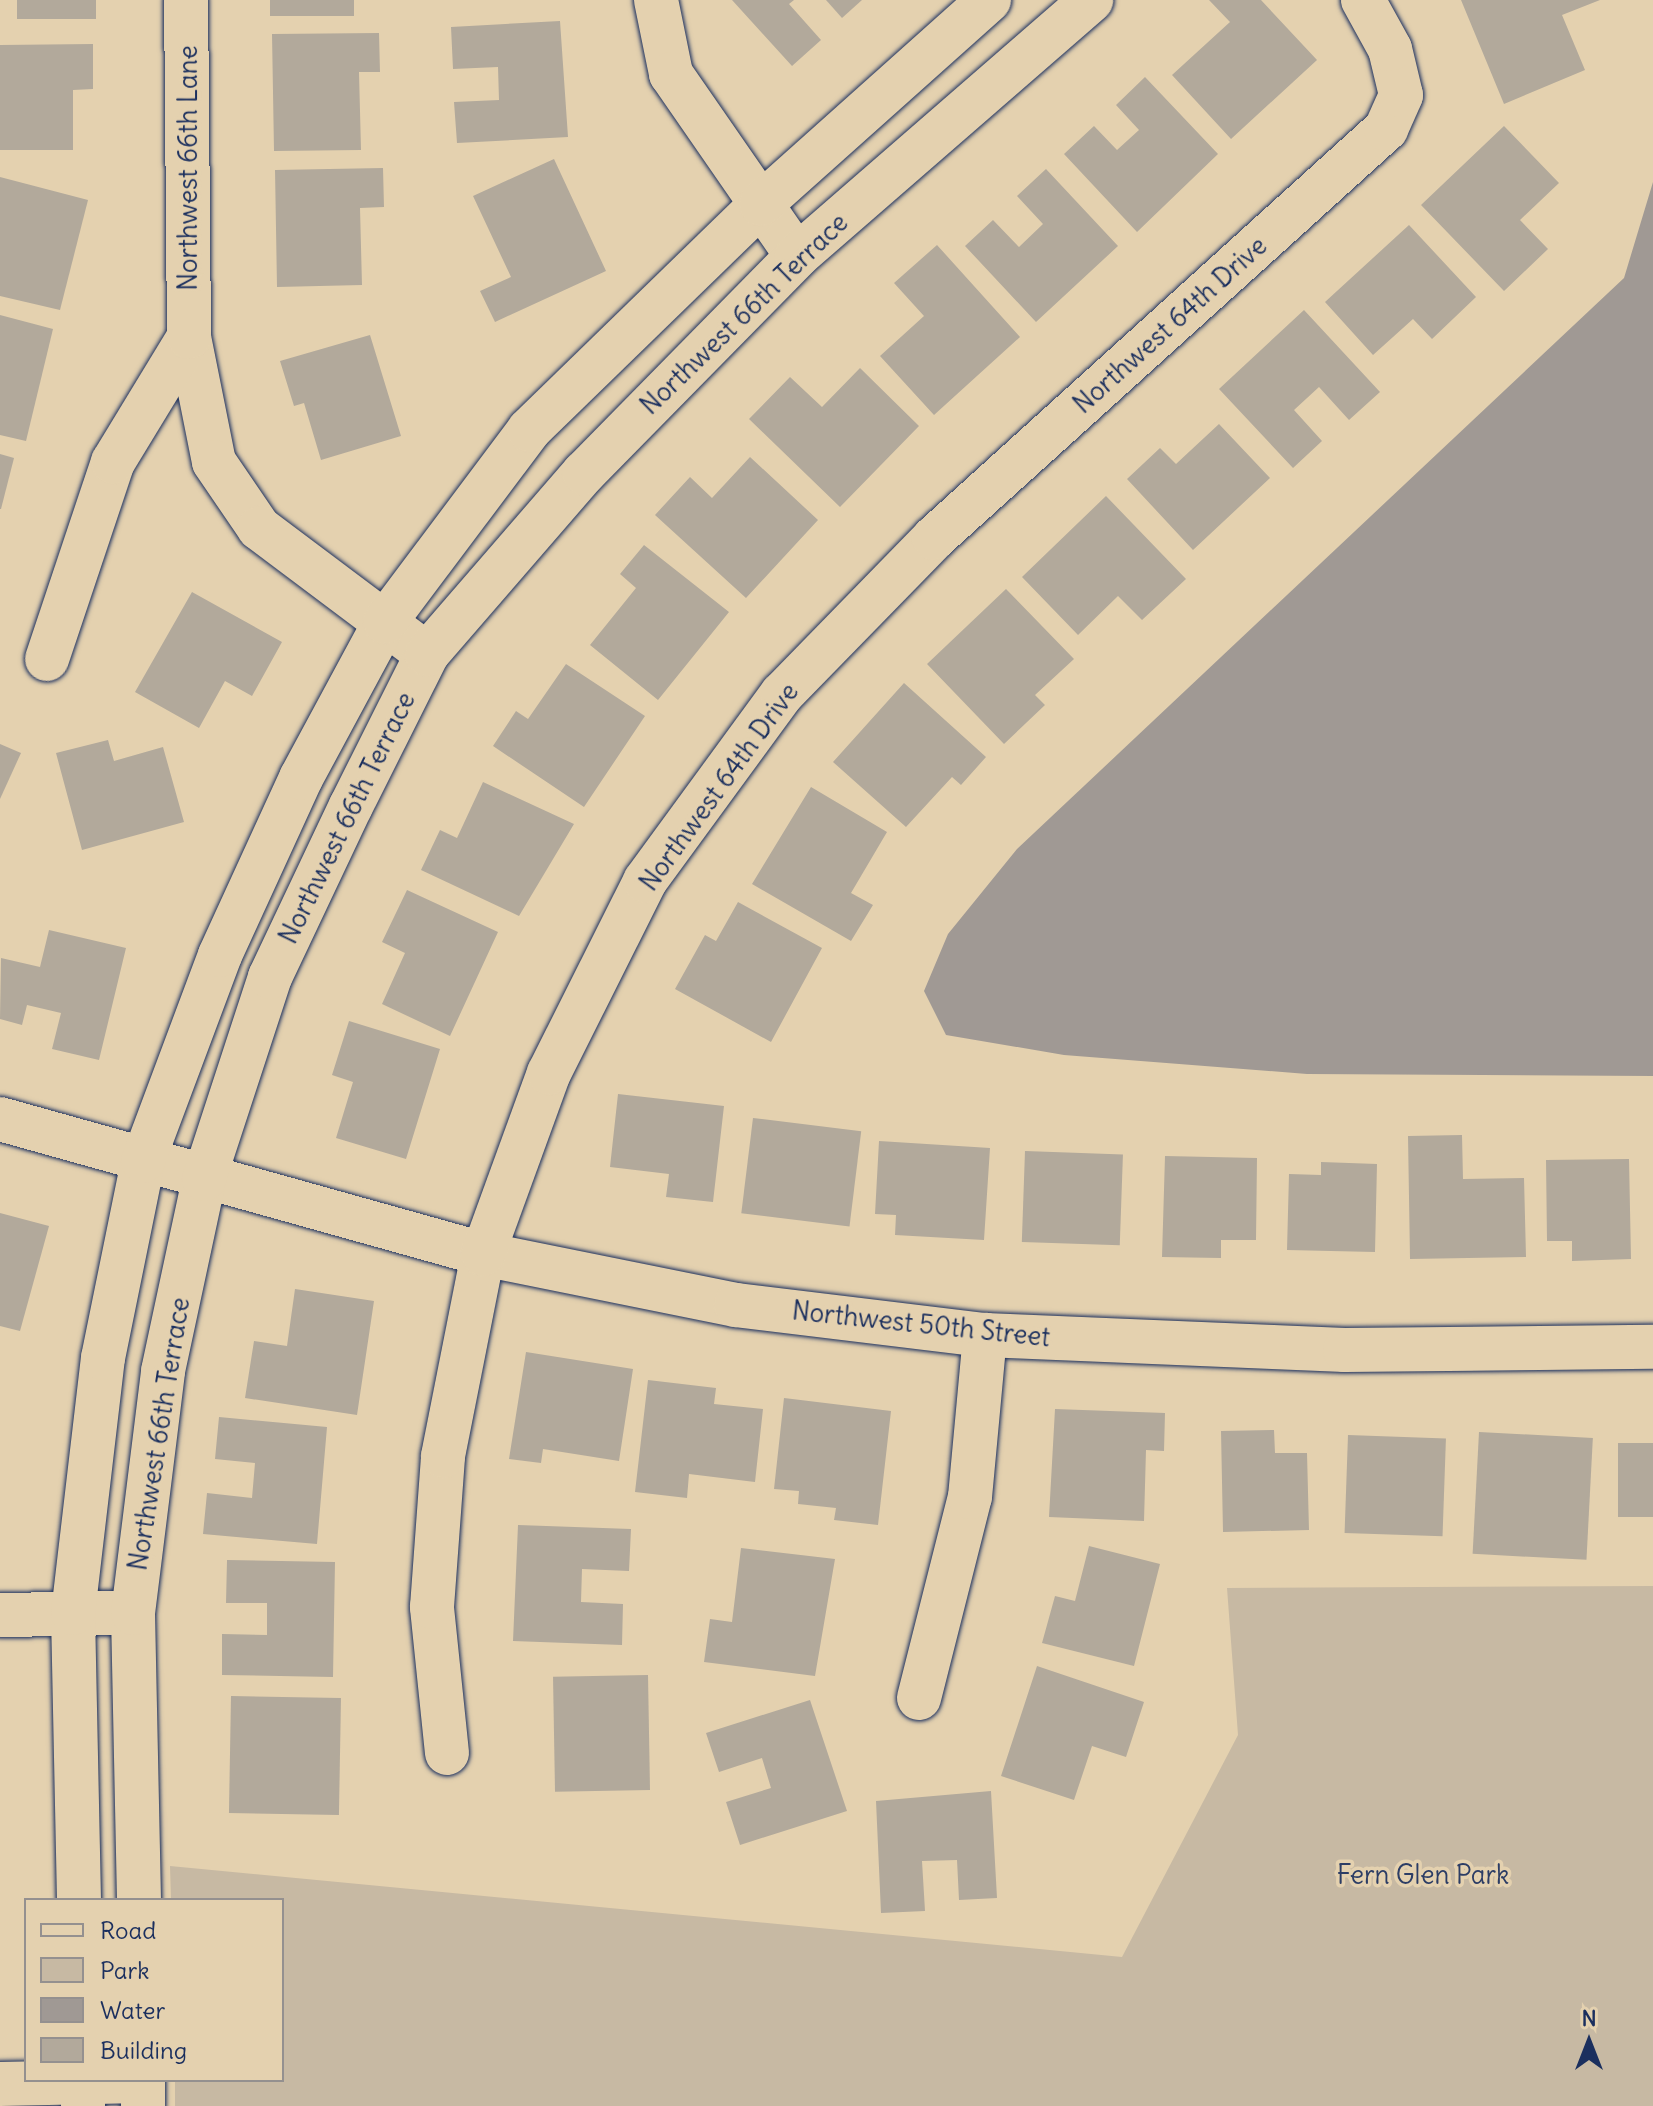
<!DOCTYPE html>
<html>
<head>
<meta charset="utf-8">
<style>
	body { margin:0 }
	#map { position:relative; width:1653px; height:2106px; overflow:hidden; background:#e4d1af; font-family:Delius,sans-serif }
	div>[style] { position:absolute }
	.green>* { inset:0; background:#c7b9a3 }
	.water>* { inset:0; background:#a09994 }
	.building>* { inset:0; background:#b2a99b; transform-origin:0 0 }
	.roads { filter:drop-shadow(0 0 2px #1b2f5e) drop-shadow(0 0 2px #1b2f5e) }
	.street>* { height:44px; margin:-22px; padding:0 22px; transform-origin:22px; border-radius:22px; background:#e4d1af }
	.secondary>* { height:44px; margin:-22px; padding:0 22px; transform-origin:22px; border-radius:22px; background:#e4d1af }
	span { translate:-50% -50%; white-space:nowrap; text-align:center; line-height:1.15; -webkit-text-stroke:7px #e4d1af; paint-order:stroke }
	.street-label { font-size:26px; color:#1b2f5e }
	.park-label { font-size:26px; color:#2c3d65 }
	.legend { position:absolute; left:24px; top:1898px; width:260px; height:184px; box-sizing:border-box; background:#e4d1af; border:2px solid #94908f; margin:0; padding:10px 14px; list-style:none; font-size:24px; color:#1b2f5e }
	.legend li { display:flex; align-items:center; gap:16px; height:40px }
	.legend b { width:40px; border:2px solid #94908f }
	.north { position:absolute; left:1549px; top:2002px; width:80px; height:80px; -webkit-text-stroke:6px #e4d1af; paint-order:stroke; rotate:0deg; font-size:22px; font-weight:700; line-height:32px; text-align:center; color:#1b2f5e }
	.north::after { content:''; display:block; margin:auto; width:28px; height:36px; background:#1b2f5e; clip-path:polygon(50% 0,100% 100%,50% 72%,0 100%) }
</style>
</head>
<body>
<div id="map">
	<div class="green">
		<div style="clip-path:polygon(1653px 1586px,1653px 2106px,175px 2106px,175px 2080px,282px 2080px,282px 1900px,171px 1900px,170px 1866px,1122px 1957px,1238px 1735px,1227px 1588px)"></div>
	</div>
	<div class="water">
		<div style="clip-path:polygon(1653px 182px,1653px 1076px,1307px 1074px,1064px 1055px,946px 1035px,924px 991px,948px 934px,1017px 849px,1624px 278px)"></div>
	</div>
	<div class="building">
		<div style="left:17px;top:0;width:79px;height:19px"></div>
		<div style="left:270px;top:0;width:84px;height:16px"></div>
		<div style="clip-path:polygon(732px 0,794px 0,789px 4px,821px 40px,792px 66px)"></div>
		<div style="clip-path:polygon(826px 0,862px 0,842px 18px)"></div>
		<div style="clip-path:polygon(1209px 0,1261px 0,1317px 60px,1231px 139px,1172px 75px,1230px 22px)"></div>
		<div style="clip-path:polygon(1461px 0,1600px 0,1562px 15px,1585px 70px,1504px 104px)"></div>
		<div style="clip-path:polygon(560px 21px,568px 137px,457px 143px,454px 102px,499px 100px,498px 67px,453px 69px,451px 27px)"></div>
		<div style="clip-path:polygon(379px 33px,380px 72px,359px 72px,361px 150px,274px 151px,272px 34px)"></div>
		<div style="clip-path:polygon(93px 44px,93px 89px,73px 90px,73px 150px,0 150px,0 45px)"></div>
		<div style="clip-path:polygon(1145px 77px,1218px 154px,1137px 232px,1064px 154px,1094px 126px,1117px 150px,1139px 130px,1116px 105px)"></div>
		<div style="clip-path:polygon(1504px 126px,1559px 183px,1520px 220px,1548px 249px,1504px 291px,1421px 205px)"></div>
		<div style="clip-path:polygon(554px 159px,606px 271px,495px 322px,480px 291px,511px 277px,473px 196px)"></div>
		<div style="clip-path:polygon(383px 168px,384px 207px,360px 208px,362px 285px,277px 287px,275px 170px)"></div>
		<div style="clip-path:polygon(1046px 169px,1118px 246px,1036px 322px,965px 246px,993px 220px,1019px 247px,1043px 224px,1017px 196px)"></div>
		<div style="clip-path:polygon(0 177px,88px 200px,60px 310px,0 296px)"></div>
		<div style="clip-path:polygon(1409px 225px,1476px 297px,1432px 339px,1413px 319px,1373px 355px,1325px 302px)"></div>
		<div style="clip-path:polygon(937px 245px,1020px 337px,934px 415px,880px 356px,924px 316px,894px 283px)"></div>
		<div style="clip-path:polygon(1304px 310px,1380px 392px,1349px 420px,1319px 387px,1294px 410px,1322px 441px,1293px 468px,1219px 389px)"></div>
		<div style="clip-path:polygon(0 315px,53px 329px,26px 441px,0 435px)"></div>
		<div style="clip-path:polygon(370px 335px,401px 436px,321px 460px,304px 403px,294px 406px,280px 361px)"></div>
		<div style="clip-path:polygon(860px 368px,919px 426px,840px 507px,749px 419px,790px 377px,822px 407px)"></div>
		<div style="clip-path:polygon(1219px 424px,1270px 478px,1193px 550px,1127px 479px,1160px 448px,1176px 464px)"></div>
		<div style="clip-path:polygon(0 454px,14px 458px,1px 509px,0 509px)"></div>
		<div style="clip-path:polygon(750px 457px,818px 520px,746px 598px,655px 515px,690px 477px,712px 498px)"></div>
		<div style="clip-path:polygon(1106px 496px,1186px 579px,1142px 620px,1118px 596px,1078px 635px,1022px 577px)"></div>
		<div style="clip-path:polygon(644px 545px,729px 612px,658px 700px,590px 645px,636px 588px,620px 574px)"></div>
		<div style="clip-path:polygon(1006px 589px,1074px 659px,1035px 695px,1045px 705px,1004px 744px,927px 664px)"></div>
		<div style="clip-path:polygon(192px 592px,282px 642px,252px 696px,225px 681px,199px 728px,135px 692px)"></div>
		<div style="clip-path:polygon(566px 664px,645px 716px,584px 807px,493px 746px,516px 711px,528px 719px)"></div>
		<div style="clip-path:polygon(904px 683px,986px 757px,961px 785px,952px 777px,906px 827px,833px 762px)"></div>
		<div style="clip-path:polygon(108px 740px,114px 761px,163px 747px,184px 822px,82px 850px,56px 753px)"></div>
		<div style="clip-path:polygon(0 744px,21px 753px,0 799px)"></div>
		<div style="clip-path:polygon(483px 782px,574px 824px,519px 916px,421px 870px,440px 830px,457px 838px)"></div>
		<div style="clip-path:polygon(811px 787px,887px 832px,851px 893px,873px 905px,851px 941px,752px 884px)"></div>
		<div style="clip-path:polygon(407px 890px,498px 932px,450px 1036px,382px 1004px,405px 953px,382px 942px)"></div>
		<div style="clip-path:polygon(738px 902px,822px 948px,771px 1042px,675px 989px,705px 935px,716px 941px)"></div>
		<div style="clip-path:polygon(49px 930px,126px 948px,99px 1060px,52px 1049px,61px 1013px,27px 1005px,22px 1025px,0 1019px,1px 958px,40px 967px)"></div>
		<div style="clip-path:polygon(349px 1021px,440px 1049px,406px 1159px,336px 1138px,353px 1082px,332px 1075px)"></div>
		<div style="clip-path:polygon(618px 1094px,724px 1106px,713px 1202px,666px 1197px,669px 1174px,610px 1167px)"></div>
		<div style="left:753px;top:1118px;width:109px;height:96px;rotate:7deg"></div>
		<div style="clip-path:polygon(1462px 1135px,1463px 1179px,1524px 1178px,1526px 1257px,1410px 1259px,1408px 1136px)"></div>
		<div style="clip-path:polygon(879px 1141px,990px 1148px,984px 1240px,895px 1235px,896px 1215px,875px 1214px)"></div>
		<div style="left:1025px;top:1151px;width:98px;height:91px;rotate:2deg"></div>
		<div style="clip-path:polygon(1165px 1156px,1257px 1158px,1256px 1240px,1221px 1240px,1221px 1258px,1162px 1257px)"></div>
		<div style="clip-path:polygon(1629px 1159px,1631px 1259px,1572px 1261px,1572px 1241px,1547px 1241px,1546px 1160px)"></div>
		<div style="clip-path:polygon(1321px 1162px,1377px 1164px,1375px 1252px,1287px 1250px,1289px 1174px,1321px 1175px)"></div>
		<div style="clip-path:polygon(0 1213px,49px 1226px,20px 1331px,0 1326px)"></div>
		<div style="clip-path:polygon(295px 1289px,374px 1301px,357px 1415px,245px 1398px,254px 1341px,287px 1346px)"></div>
		<div style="clip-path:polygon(526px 1352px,633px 1369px,619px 1461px,543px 1449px,541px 1463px,509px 1459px)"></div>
		<div style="clip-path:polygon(648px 1380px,716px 1388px,714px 1404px,763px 1409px,755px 1482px,689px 1474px,687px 1498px,635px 1492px)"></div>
		<div style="clip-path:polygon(784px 1398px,891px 1411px,878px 1525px,834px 1520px,836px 1508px,798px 1504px,799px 1491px,774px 1489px)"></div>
		<div style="clip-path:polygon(1055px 1409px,1165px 1413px,1164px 1451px,1146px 1450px,1144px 1521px,1049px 1517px)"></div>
		<div style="clip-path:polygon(219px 1417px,327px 1427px,317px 1544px,203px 1534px,207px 1493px,252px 1498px,255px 1463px,215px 1459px)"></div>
		<div style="clip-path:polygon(1274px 1430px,1275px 1453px,1307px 1453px,1309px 1530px,1223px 1532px,1221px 1431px)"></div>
		<div style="left:1479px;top:1432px;width:114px;height:122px;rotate:3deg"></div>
		<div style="left:1348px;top:1435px;width:98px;height:98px;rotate:2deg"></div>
		<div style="left:1653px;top:1443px;width:74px;height:35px;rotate:90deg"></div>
		<div style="clip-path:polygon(518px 1525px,631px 1529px,629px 1571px,582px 1569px,581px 1602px,623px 1604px,622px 1645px,513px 1641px)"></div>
		<div style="clip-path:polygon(1089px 1546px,1160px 1564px,1134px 1666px,1042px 1643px,1055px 1596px,1075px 1601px)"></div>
		<div style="clip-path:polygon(741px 1548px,835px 1559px,815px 1676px,704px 1662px,710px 1619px,732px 1622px)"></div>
		<div style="clip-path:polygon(227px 1560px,335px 1562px,333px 1677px,222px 1675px,222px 1634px,267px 1635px,267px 1603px,226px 1603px)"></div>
		<div style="clip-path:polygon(1037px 1666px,1144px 1702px,1126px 1757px,1092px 1746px,1074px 1800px,1001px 1776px)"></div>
		<div style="left:648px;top:1675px;width:115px;height:95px;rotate:89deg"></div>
		<div style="left:231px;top:1696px;width:110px;height:117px;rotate:1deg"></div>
		<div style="clip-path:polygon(810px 1700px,847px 1811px,740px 1845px,726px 1802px,771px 1788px,762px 1758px,719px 1772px,706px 1733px)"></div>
		<div style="clip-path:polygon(991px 1791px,997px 1898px,959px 1900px,957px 1860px,922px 1861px,925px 1911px,881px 1913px,876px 1801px)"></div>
	</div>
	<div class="roads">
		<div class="street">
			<div style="left:656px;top:0;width:76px;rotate:78.5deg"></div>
			<div style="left:671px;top:74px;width:221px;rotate:55.3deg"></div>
			<div style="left:189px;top:337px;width:127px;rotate:78.7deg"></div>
			<div style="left:214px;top:462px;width:80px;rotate:55.7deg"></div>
			<div style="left:259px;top:528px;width:210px;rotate:36.9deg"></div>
			<div style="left:47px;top:659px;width:208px;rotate:-71.5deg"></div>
			<div style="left:113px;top:462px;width:146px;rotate:-58.7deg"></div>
			<div style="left:189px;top:337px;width:337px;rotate:-90.5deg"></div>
			<div style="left:0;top:1119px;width:502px;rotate:15.62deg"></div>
			<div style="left:483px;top:1254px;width:258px;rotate:11.4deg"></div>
			<div style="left:736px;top:1305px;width:251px;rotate:6.9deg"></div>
			<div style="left:985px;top:1335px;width:360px;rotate:2.4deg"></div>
			<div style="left:1345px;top:1350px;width:308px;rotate:-0.6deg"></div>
			<div style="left:0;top:1615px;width:133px;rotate:-0.9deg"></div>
			<div style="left:919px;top:1698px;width:207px;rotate:-75.8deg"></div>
			<div style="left:970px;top:1497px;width:163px;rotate:-84.7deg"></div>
			<div style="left:447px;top:1753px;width:147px;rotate:-95.9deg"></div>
			<div style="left:432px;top:1607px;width:151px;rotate:-85.8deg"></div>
			<div style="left:443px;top:1456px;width:206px;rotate:-78.8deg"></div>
			<div style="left:483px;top:1254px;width:193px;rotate:-70deg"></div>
			<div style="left:549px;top:1073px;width:215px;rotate:-63.4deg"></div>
			<div style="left:645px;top:881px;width:232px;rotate:-53.8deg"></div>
			<div style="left:782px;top:694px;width:218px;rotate:-45.7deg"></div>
			<div style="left:934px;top:538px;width:610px;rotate:-42.14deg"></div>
			<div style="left:1386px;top:129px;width:37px;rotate:-66deg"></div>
			<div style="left:1401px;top:95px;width:47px;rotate:-103.4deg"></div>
			<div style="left:1390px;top:49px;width:56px;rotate:-118.9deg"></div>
			<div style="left:0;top:2084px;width:143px;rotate:-1.2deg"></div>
		</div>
		<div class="secondary">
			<div style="left:79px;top:1900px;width:287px;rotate:-91.2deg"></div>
			<div style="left:73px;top:1613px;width:257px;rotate:-83.3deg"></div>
			<div style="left:103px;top:1358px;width:201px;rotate:-78.5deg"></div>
			<div style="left:143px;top:1161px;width:220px;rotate:-69.5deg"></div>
			<div style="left:220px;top:955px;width:195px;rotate:-65.4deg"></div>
			<div style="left:301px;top:778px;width:177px;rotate:-61.7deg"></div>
			<div style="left:385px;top:622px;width:240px;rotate:-53.1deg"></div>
			<div style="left:529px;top:430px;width:324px;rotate:-44.2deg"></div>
			<div style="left:761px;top:204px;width:306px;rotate:-41.8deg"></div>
			<div style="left:139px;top:1900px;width:287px;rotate:-91.2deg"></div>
			<div style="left:133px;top:1613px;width:244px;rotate:-82.9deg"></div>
			<div style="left:163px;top:1371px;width:196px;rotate:-77.9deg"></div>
			<div style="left:204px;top:1179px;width:213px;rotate:-71.9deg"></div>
			<div style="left:270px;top:977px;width:189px;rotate:-64.7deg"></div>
			<div style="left:351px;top:806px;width:170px;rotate:-63.4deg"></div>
			<div style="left:427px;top:654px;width:240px;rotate:-49.1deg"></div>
			<div style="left:584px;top:473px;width:304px;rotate:-45.5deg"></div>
			<div style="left:797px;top:256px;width:390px;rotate:-41deg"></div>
			<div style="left:83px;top:2080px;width:26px;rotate:90deg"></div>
			<div style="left:143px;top:2080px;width:26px;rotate:90deg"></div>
		</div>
	</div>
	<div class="street-label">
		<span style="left:188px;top:168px;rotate:-90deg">Northwest 66th Lane</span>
		<span style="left:744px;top:314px;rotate:-44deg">Northwest 66th Terrace</span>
		<span style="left:1170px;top:325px;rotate:-42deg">Northwest 64th Drive</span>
		<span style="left:719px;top:787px;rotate:-54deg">Northwest 64th Drive</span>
		<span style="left:347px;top:818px;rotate:-64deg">Northwest 66th Terrace</span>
		<span style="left:921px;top:1324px;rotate:6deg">Northwest 50th Street</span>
		<span style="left:159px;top:1434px;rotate:-81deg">Northwest 66th Terrace</span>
	</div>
	<div class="park-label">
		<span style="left:1423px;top:1875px">Fern Glen Park</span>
	</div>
	<ul class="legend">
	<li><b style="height:10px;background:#e4d1af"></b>Road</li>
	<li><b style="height:22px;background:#c7b9a3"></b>Park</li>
	<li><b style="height:22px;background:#a09994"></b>Water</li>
	<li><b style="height:22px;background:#b2a99b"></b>Building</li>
	</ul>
	<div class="north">N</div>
</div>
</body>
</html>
